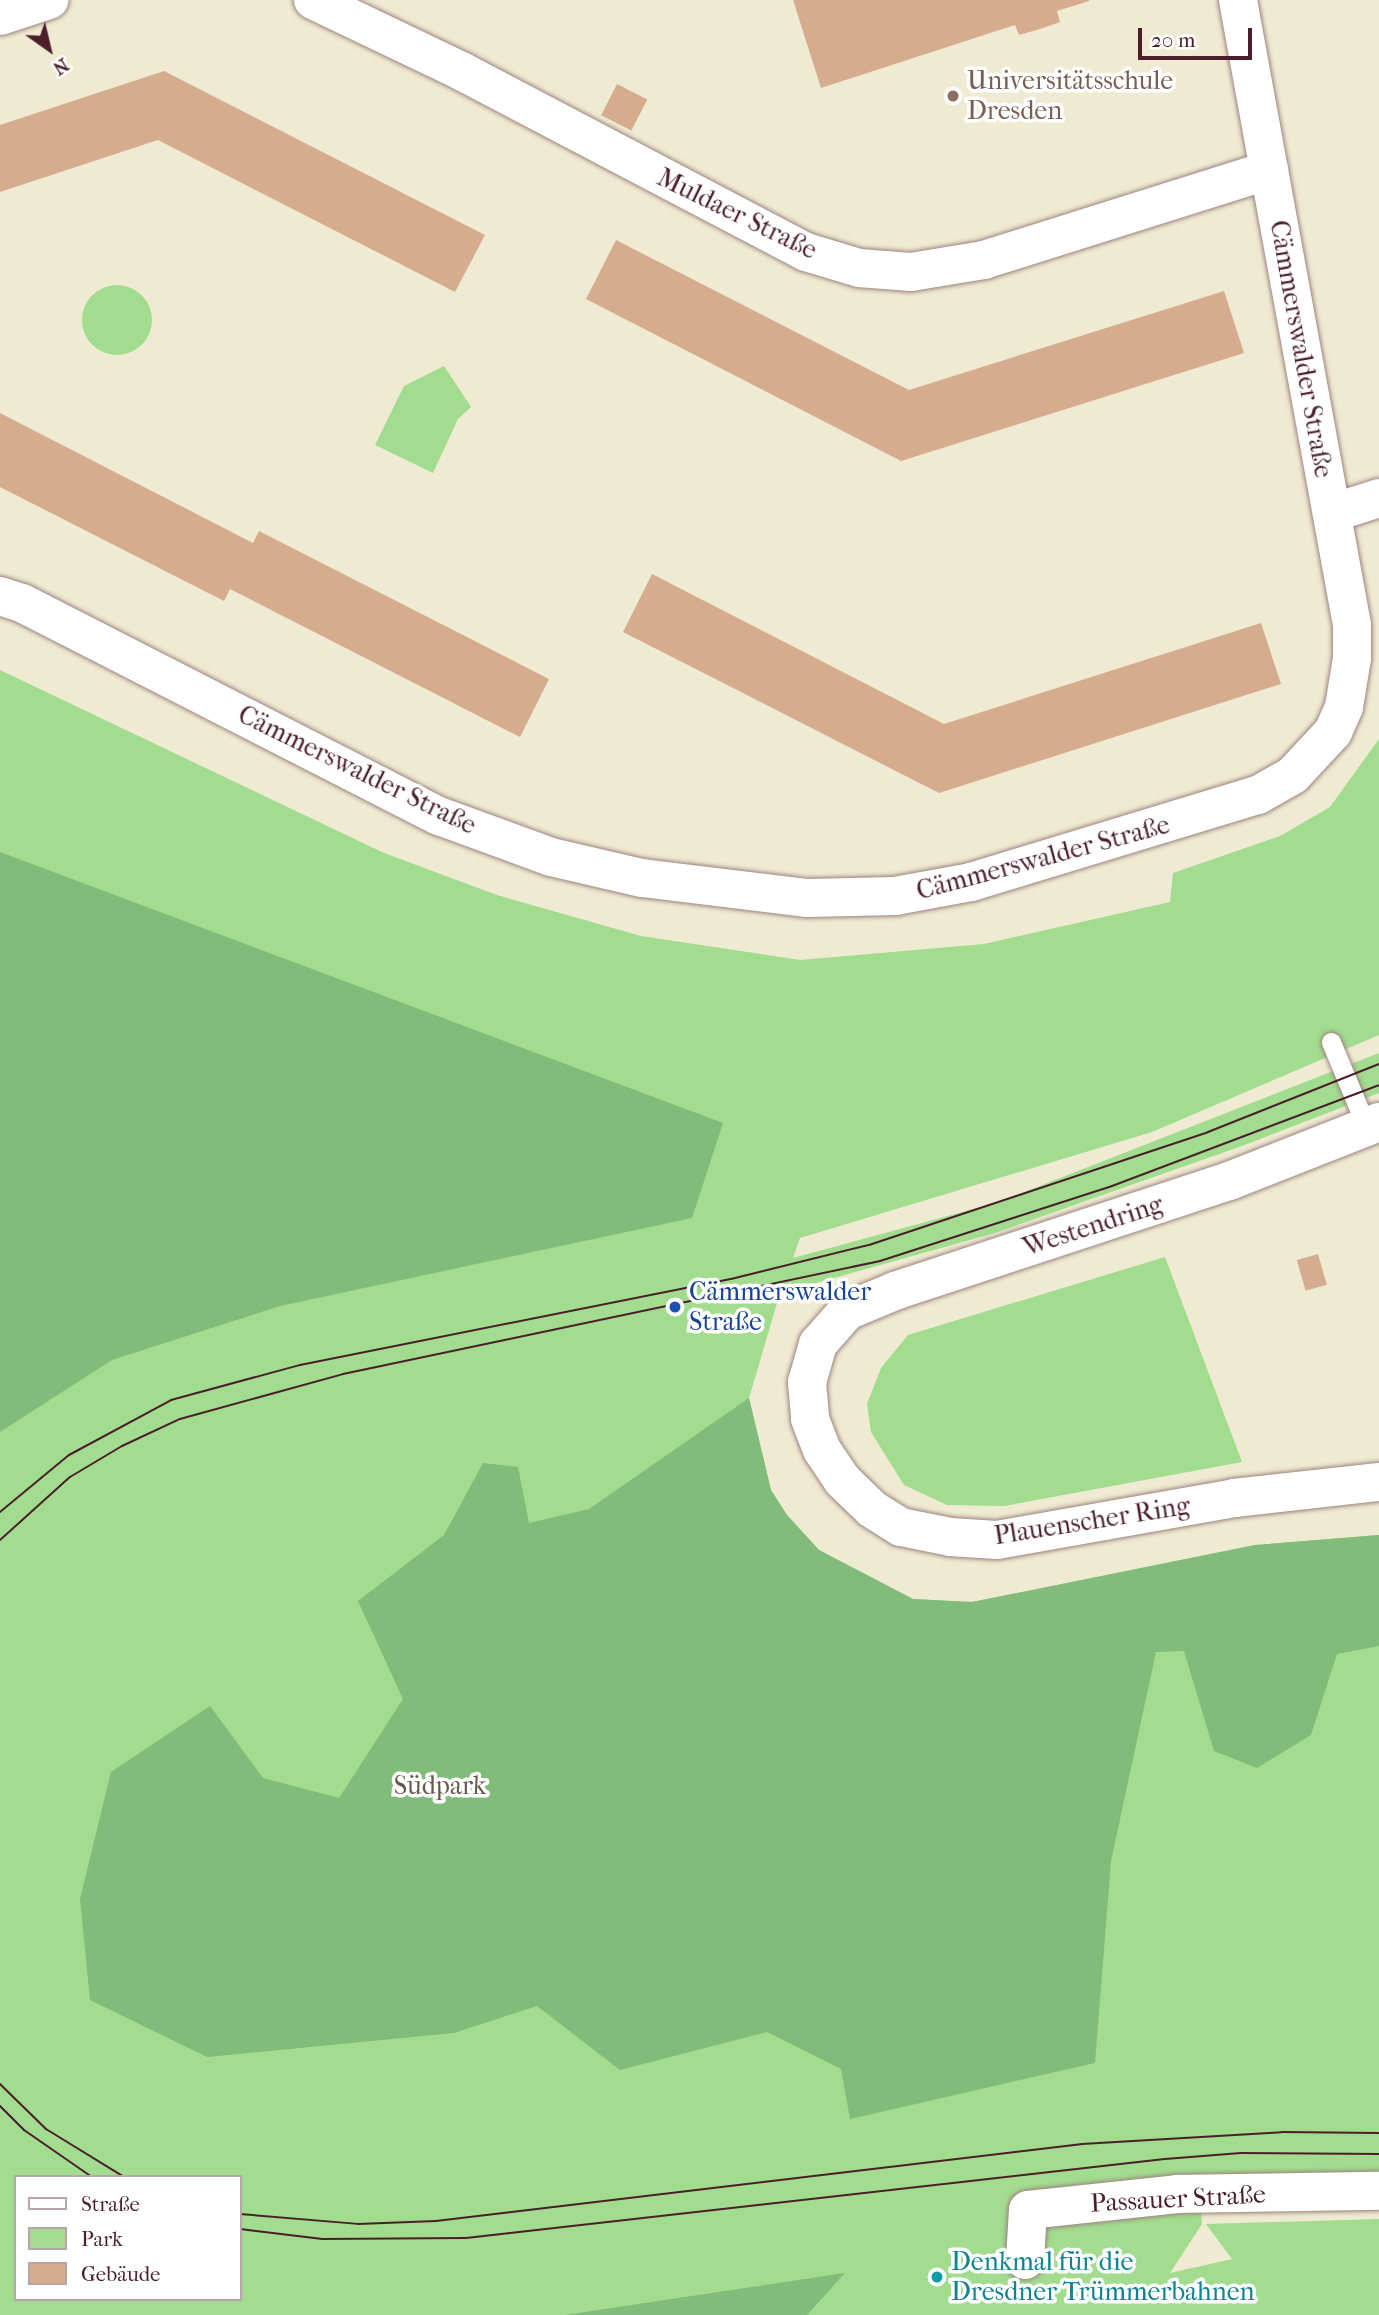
<!DOCTYPE html>
<html>
<head>
<meta charset="utf-8">
<style>
	body { margin:0 }
	#map { position:relative; width:1379px; height:2315px; overflow:hidden; background:#efead2; font-family:"IM FELL French Canon",serif }
	div>[style] { position:absolute }
	.green>* { inset:0; background:#a2dc8f }
	.round { border-radius:50% }
	.forest>* { inset:0; background:#81bc7a }
	.building>* { inset:0; background:#d6ac8f; transform-origin:0 0 }
	.roads { filter:drop-shadow(0 0 2px #9c847e) drop-shadow(0 0 2px #9c847e) }
	.service>* { height:19px; margin:-9.5px; padding:0 9.5px; transform-origin:9.5px; border-radius:9.5px; background:#fff }
	.minor>* { height:38px; margin:-19px; padding:0 19px; transform-origin:19px; border-radius:19px; background:#fff }
	.tertiary>* { height:38px; margin:-19px; padding:0 19px; transform-origin:19px; border-radius:19px; background:#fff }
	.tram>* { height:2px; margin:-1px; padding:0 1px; transform-origin:1px; border-radius:1px; background:#4a1f2b }
	.dots>* { width:19px; height:19px; translate:-50% -50%; box-sizing:border-box; border:4px solid #fff; border-radius:50% }
	span { translate:-50% -50%; white-space:nowrap; text-align:center; line-height:1.15; -webkit-text-stroke:7px #fff; paint-order:stroke }
	.education-label { font-size:26px; color:#785e54 }
	.left { translate:0 -50%; text-align:left }
	.street-label { font-size:26px; color:#4a1f2b }
	.transit-label { font-size:26px; color:#164399 }
	.park-label { font-size:26px; color:#645849 }
	.culture-label { font-size:26px; color:#0d838f }
	.legend { position:absolute; left:14px; top:2175px; width:228px; height:126px; box-sizing:border-box; background:#fff; border:2px solid #b7a5aa; margin:0; padding:9px 12px; list-style:none; font-size:21px; color:#4a1f2b }
	.legend li { display:flex; align-items:center; gap:14px; height:35px }
	.legend b { width:35px; border:2px solid #b7a5aa }
	.north { position:absolute; left:14px; top:14px; width:70px; height:70px; -webkit-text-stroke:5px #fff; paint-order:stroke; rotate:146deg; font-size:19px; font-weight:700; line-height:28px; text-align:center; color:#4a1f2b }
	.north::after { content:''; display:block; margin:auto; width:24px; height:32px; background:#4a1f2b; clip-path:polygon(50% 0,100% 100%,50% 72%,0 100%) }
	.scale { position:absolute; left:1138px; top:28px; width:114px; height:32px; box-sizing:border-box; border:4px solid #4a1f2b; border-top:0; padding-left:9px; font-size:21px; line-height:24px; white-space:nowrap; color:#4a1f2b; -webkit-text-stroke:5px #fff; paint-order:stroke }
</style>
</head>
<body>
<div id="map">
	<div class="green">
		<div class="round" style="left:82px;top:285px;width:70px;height:70px"></div>
		<div style="clip-path:polygon(444px 366px,471px 407px,458px 419px,433px 473px,375px 445px,404px 386px)"></div>
		<div style="clip-path:polygon(evenodd,0 670px,384px 853px,497px 895px,641px 936px,800px 960px,984px 944px,1170px 902px,1173px 873px,1280px 836px,1330px 807px,1379px 739px,1379px 1035px,1152px 1132px,800px 1238px,793px 1258px,999px 1202px,1379px 1053px,1379px 1093px,1242px 1146px,995px 1233px,780px 1293px,749px 1398px,771px 1490px,787px 1515px,819px 1550px,913px 1599px,972px 1602px,1255px 1545px,1379px 1535px,1379px 2181px,1198px 2177px,1202px 2224px,1170px 2273px,1232px 2259px,1206px 2224px,1379px 2219px,1379px 2315px,0 2315px,0 670px,16px 2177px,240px 2177px,240px 2299px,16px 2299px,16px 2177px)"></div>
		<div style="clip-path:polygon(1165px 1257px,1242px 1462px,1004px 1506px,947px 1505px,904px 1485px,871px 1432px,867px 1404px,881px 1368px,908px 1335px)"></div>
	</div>
	<div class="forest">
		<div style="clip-path:polygon(0 852px,723px 1123px,692px 1218px,280px 1306px,112px 1360px,0 1432px)"></div>
		<div style="clip-path:polygon(749px 1398px,771px 1490px,787px 1515px,819px 1550px,913px 1599px,972px 1602px,1255px 1545px,1379px 1535px,1379px 1646px,1337px 1654px,1311px 1735px,1257px 1768px,1214px 1751px,1184px 1651px,1156px 1652px,1111px 1861px,1095px 2063px,850px 2119px,841px 2069px,767px 2032px,620px 2070px,537px 2006px,454px 2033px,207px 2057px,90px 2000px,80px 1899px,111px 1772px,210px 1706px,263px 1778px,339px 1798px,403px 1699px,358px 1601px,444px 1535px,483px 1463px,518px 1467px,529px 1523px,589px 1509px)"></div>
		<div style="clip-path:polygon(845px 2273px,807px 2315px,565px 2315px)"></div>
	</div>
	<div class="building">
		<div style="clip-path:polygon(793px 0,1089px 0,1089px 1px,1057px 11px,1060px 22px,1040px 29px,1019px 35px,1015px 25px,821px 88px)"></div>
		<div style="clip-path:polygon(164px 71px,485px 235px,455px 292px,158px 140px,0 192px,0 125px)"></div>
		<div style="left:617px;top:84px;width:34px;height:35px;rotate:27deg"></div>
		<div style="clip-path:polygon(616px 240px,909px 390px,1224px 291px,1244px 353px,901px 461px,586px 299px)"></div>
		<div style="clip-path:polygon(0 413px,253px 543px,259px 531px,549px 679px,520px 737px,230px 589px,224px 601px,0 487px)"></div>
		<div style="clip-path:polygon(652px 574px,944px 724px,1261px 623px,1281px 684px,939px 793px,623px 632px)"></div>
		<div style="left:1318px;top:1254px;width:32px;height:22px;rotate:74deg"></div>
	</div>
	<div class="roads">
		<div class="service">
			<div style="left:1331px;top:1042px;width:93px;rotate:67.3deg"></div>
		</div>
		<div class="minor">
			<div style="left:313px;top:0;width:166px;rotate:25.6deg"></div>
			<div style="left:463px;top:72px;width:387px;rotate:27.7deg"></div>
			<div style="left:806px;top:252px;width:55px;rotate:16.8deg"></div>
			<div style="left:859px;top:268px;width:52px;rotate:4.4deg"></div>
			<div style="left:911px;top:272px;width:74px;rotate:-9.3deg"></div>
			<div style="left:984px;top:260px;width:299px;rotate:-17.5deg"></div>
			<div style="left:0;top:16px;width:52px;rotate:-18.1deg"></div>
			<div style="left:1332px;top:513px;width:49px;rotate:-17.7deg"></div>
			<div style="left:0;top:596px;width:23px;rotate:18deg"></div>
			<div style="left:22px;top:603px;width:468px;rotate:27.1deg"></div>
			<div style="left:439px;top:816px;width:119px;rotate:20.1deg"></div>
			<div style="left:551px;top:857px;width:93px;rotate:13deg"></div>
			<div style="left:642px;top:878px;width:167px;rotate:6.9deg"></div>
			<div style="left:808px;top:898px;width:87px;rotate:-1.3deg"></div>
			<div style="left:895px;top:896px;width:77px;rotate:-10.4deg"></div>
			<div style="left:971px;top:882px;width:300px;rotate:-16.9deg"></div>
			<div style="left:1258px;top:795px;width:40px;rotate:-29.7deg"></div>
			<div style="left:1293px;top:775px;width:59px;rotate:-47.1deg"></div>
			<div style="left:1333px;top:732px;width:27px;rotate:-66deg"></div>
			<div style="left:1344px;top:707px;width:50px;rotate:-80.7deg"></div>
			<div style="left:1352px;top:658px;width:33px;rotate:-90deg"></div>
			<div style="left:1352px;top:625px;width:635px;rotate:-100.34deg"></div>
			<div style="left:1025px;top:2260px;width:50px;rotate:-86.6deg"></div>
			<div style="left:1028px;top:2210px;width:150px;rotate:-6.1deg"></div>
			<div style="left:1177px;top:2194px;width:202px;rotate:-0.9deg"></div>
		</div>
		<div class="tertiary">
			<div style="left:1379px;top:1122px;width:161px;rotate:158.5deg"></div>
			<div style="left:1229px;top:1181px;width:352px;rotate:161.8deg"></div>
			<div style="left:895px;top:1291px;width:52px;rotate:157.4deg"></div>
			<div style="left:847px;top:1311px;width:44px;rotate:131.3deg"></div>
			<div style="left:818px;top:1344px;width:40px;rotate:106deg"></div>
			<div style="left:807px;top:1382px;width:37px;rotate:85deg"></div>
			<div style="left:810px;top:1419px;width:33px;rotate:69deg"></div>
			<div style="left:822px;top:1450px;width:36px;rotate:56deg"></div>
			<div style="left:842px;top:1480px;width:42px;rotate:44deg"></div>
			<div style="left:872px;top:1509px;width:34px;rotate:32deg"></div>
			<div style="left:901px;top:1527px;width:50px;rotate:11.5deg"></div>
			<div style="left:950px;top:1537px;width:47px;rotate:3.7deg"></div>
			<div style="left:997px;top:1540px;width:241px;rotate:-10deg"></div>
			<div style="left:1234px;top:1498px;width:146px;rotate:-6.3deg"></div>
		</div>
	</div>
	<div class="tram">
		<div style="left:0;top:1512px;width:89px;rotate:-39.6deg"></div>
		<div style="left:69px;top:1455px;width:116px;rotate:-28.3deg"></div>
		<div style="left:171px;top:1400px;width:134px;rotate:-15.2deg"></div>
		<div style="left:300px;top:1365px;width:439px;rotate:-11.3deg"></div>
		<div style="left:731px;top:1279px;width:145px;rotate:-13.9deg"></div>
		<div style="left:872px;top:1244px;width:354px;rotate:-18.4deg"></div>
		<div style="left:1208px;top:1132px;width:184px;rotate:-21.7deg"></div>
		<div style="left:0;top:1540px;width:94px;rotate:-42deg"></div>
		<div style="left:70px;top:1477px;width:61px;rotate:-30.8deg"></div>
		<div style="left:122px;top:1446px;width:64px;rotate:-25deg"></div>
		<div style="left:180px;top:1419px;width:169px;rotate:-15.4deg"></div>
		<div style="left:343px;top:1374px;width:549px;rotate:-11.88deg"></div>
		<div style="left:880px;top:1261px;width:244px;rotate:-17.9deg"></div>
		<div style="left:1112px;top:1186px;width:285px;rotate:-20.7deg"></div>
		<div style="left:0;top:2084px;width:64px;rotate:44.4deg"></div>
		<div style="left:46px;top:2129px;width:92px;rotate:31.6deg"></div>
		<div style="left:0;top:2106px;width:34px;rotate:45deg"></div>
		<div style="left:24px;top:2130px;width:83px;rotate:34.7deg"></div>
		<div style="left:240px;top:2214px;width:118px;rotate:4.8deg"></div>
		<div style="left:358px;top:2224px;width:78px;rotate:-2.2deg"></div>
		<div style="left:436px;top:2221px;width:651px;rotate:-6.8deg"></div>
		<div style="left:1082px;top:2144px;width:200px;rotate:-3.4deg"></div>
		<div style="left:1282px;top:2132px;width:97px;rotate:0.6deg"></div>
		<div style="left:240px;top:2229px;width:83px;rotate:7deg"></div>
		<div style="left:322px;top:2239px;width:144px;rotate:-0.4deg"></div>
		<div style="left:466px;top:2238px;width:703px;rotate:-6.45deg"></div>
		<div style="left:1165px;top:2159px;width:76px;rotate:-4.5deg"></div>
		<div style="left:1241px;top:2153px;width:138px;rotate:0.4deg"></div>
	</div>
	<div class="dots">
		<div style="left:953px;top:96px;background:#8d6e63"></div>
		<div style="left:675px;top:1307px;background:#1a4fb4"></div>
		<div style="left:937px;top:2277px;background:#0f9aa8"></div>
	</div>
	<div class="education-label">
		<span class="left" style="left:967px;top:96px">Universitätsschule<br>Dresden</span>
	</div>
	<div class="street-label">
		<span style="left:737px;top:214px;rotate:26deg">Muldaer Straße</span>
		<span style="left:1301px;top:349px;rotate:80deg">Cämmerswalder Straße</span>
		<span style="left:357px;top:770px;rotate:26deg">Cämmerswalder Straße</span>
		<span style="left:1043px;top:858px;rotate:-15deg">Cämmerswalder Straße</span>
		<span style="left:1093px;top:1226px;rotate:-18deg">Westendring</span>
		<span style="left:1092px;top:1521px;rotate:-9deg">Plauenscher Ring</span>
		<span style="left:1178px;top:2199px;rotate:-3deg">Passauer Straße</span>
	</div>
	<div class="transit-label">
		<span class="left" style="left:689px;top:1307px">Cämmerswalder<br>Straße</span>
	</div>
	<div class="park-label">
		<span style="left:440px;top:1786px">Südpark</span>
	</div>
	<div class="culture-label">
		<span class="left" style="left:951px;top:2277px">Denkmal für die<br>Dresdner Trümmerbahnen</span>
	</div>
	<ul class="legend">
	<li><b style="height:9px;background:#fff"></b>Straße</li>
	<li><b style="height:19px;background:#a2dc8f"></b>Park</li>
	<li><b style="height:19px;background:#d6ac8f"></b>Gebäude</li>
	</ul>
	<div class="north">N</div>
	<div class="scale">20 m</div>
</div>
</body>
</html>
